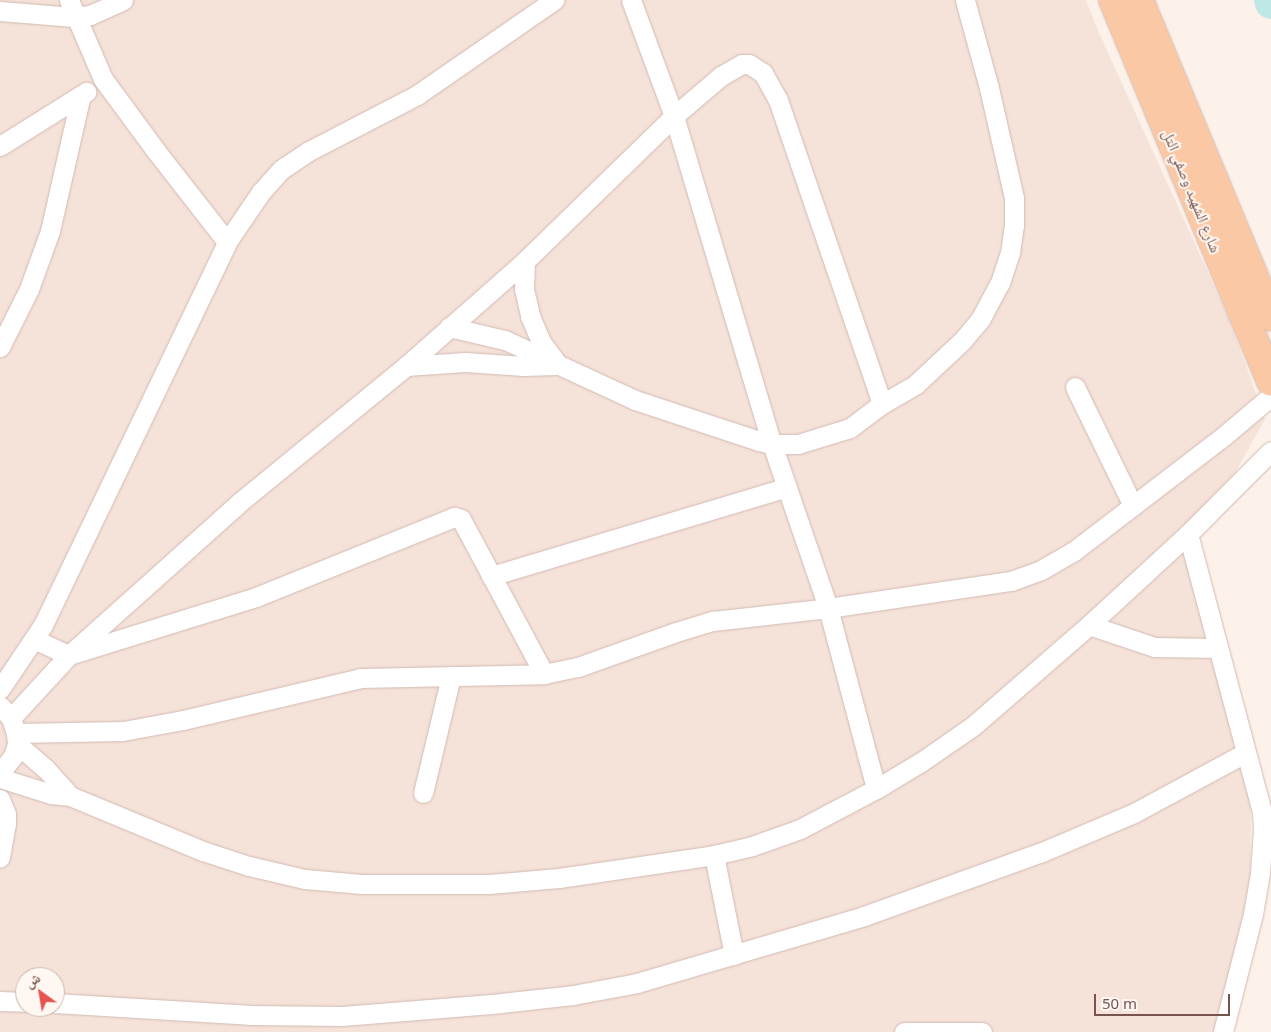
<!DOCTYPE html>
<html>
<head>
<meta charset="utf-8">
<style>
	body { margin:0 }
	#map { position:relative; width:1271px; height:1032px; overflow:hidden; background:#fdf2ea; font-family:"Noto Sans","Noto Naskh Arabic",sans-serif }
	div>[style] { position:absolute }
	.residential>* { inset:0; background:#f5e2d9 }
	.river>* { height:32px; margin:-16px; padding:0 16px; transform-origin:16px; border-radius:16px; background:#bee7e5 }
	.roads { filter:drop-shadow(0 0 1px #d2bab2) drop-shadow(0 0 1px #d2bab2) }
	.minor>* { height:19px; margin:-9.5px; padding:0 9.5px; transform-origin:9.5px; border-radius:9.5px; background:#fff }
	.primary>* { height:28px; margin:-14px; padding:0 14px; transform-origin:14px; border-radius:14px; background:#fac8a4 }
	span { translate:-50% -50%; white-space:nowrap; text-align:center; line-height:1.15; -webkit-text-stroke:4px #fff7f1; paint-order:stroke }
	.street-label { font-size:15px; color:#79534d }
	.north { position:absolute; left:15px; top:967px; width:50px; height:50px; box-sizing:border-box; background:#fff7f1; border:1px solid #c9b5af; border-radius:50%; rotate:328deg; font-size:14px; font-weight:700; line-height:20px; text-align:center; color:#79534d }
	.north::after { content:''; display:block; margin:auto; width:18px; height:22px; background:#e65250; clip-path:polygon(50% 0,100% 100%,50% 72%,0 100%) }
	.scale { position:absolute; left:1094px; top:994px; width:136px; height:22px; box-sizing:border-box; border:2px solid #79534d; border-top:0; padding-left:6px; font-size:15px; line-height:18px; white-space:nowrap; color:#79534d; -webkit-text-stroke:4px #fff7f1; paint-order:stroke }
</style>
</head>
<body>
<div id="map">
	<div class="residential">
		<div style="clip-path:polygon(evenodd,0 0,1086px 0,1099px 33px,1230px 321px,1265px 419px,1195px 545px,1251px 767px,1250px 940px,1223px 1032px,0 1032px,0 0,25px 977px,55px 977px,55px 1007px,25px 1007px,25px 977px)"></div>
	</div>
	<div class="river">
		<div style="left:1270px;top:0;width:3px;rotate:72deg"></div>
	</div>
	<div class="roads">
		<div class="minor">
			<div style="left:69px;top:0;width:86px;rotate:66.7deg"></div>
			<div style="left:103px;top:79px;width:89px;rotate:53.6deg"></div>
			<div style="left:156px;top:151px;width:115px;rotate:52deg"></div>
			<div style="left:631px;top:0;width:124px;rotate:69.7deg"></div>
			<div style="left:674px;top:116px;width:342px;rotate:73.4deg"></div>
			<div style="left:772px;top:444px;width:173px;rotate:71.1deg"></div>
			<div style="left:828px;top:608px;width:187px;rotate:75.1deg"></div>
			<div style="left:0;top:11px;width:74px;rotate:4.6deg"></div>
			<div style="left:74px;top:17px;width:16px;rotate:-7deg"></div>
			<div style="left:90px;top:15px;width:36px;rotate:-24deg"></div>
			<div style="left:0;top:146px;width:102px;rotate:-32.1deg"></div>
			<div style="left:525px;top:261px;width:28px;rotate:92deg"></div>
			<div style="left:524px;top:289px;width:28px;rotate:77deg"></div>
			<div style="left:530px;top:316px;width:28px;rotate:67deg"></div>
			<div style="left:541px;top:342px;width:25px;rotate:53deg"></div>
			<div style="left:449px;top:327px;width:57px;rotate:13.1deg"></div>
			<div style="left:505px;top:340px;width:143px;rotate:24.8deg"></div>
			<div style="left:635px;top:400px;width:131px;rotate:18.3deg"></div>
			<div style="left:759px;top:441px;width:13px;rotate:13deg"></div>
			<div style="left:772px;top:444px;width:26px"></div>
			<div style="left:798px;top:444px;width:54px;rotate:-17.1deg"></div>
			<div style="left:850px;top:428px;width:40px;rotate:-37deg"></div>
			<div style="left:882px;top:404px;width:39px;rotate:-30deg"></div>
			<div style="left:916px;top:384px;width:63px;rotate:-43.1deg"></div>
			<div style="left:962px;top:341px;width:30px;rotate:-50deg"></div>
			<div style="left:981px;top:318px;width:40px;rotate:-62deg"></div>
			<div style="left:1000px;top:283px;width:32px;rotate:-72deg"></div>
			<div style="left:1010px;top:253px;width:27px;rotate:-82deg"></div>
			<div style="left:1014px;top:226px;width:28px;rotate:-90deg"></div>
			<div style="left:1014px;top:198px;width:113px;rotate:-102.8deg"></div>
			<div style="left:989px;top:88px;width:91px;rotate:-105.3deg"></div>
			<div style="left:0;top:347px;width:65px;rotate:-63.4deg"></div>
			<div style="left:29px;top:289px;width:62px;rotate:-70.1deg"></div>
			<div style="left:50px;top:231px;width:139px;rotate:-77.2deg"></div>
			<div style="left:406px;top:366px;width:59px;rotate:-3.9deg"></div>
			<div style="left:465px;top:362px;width:59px;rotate:3.9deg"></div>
			<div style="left:524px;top:366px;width:32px;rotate:-2deg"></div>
			<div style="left:1075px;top:387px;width:132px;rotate:64deg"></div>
			<div style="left:1188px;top:534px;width:289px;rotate:75.1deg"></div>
			<div style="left:1262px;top:813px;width:16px;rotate:86deg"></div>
			<div style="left:1263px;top:829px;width:44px;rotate:93.9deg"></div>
			<div style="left:1260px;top:873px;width:42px;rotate:99.7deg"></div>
			<div style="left:1253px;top:914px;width:122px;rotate:104.3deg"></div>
			<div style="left:491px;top:576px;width:309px;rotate:-16.7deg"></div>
			<div style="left:1089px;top:625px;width:69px;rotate:18.7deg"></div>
			<div style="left:1154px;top:647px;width:64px;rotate:0.9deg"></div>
			<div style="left:34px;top:639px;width:38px;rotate:25deg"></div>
			<div style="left:69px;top:655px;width:196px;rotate:-17.2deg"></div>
			<div style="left:256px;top:597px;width:214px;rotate:-22deg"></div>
			<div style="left:454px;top:517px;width:7px;rotate:16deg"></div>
			<div style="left:461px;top:519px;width:176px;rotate:61.8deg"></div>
			<div style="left:0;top:689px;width:77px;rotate:-56.1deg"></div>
			<div style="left:43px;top:625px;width:425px;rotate:-64.3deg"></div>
			<div style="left:227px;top:242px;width:60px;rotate:-55.8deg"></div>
			<div style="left:261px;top:192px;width:31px;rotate:-48deg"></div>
			<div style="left:282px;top:169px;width:32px;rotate:-34deg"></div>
			<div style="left:309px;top:151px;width:122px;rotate:-27.4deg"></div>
			<div style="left:417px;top:95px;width:167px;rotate:-34.7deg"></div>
			<div style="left:0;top:706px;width:16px;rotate:47deg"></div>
			<div style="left:11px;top:718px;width:16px;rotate:72deg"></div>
			<div style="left:16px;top:733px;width:11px;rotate:85deg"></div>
			<div style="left:17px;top:744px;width:13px;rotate:108deg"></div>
			<div style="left:13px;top:756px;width:21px;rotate:127deg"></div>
			<div style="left:11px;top:718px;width:86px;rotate:-47.4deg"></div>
			<div style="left:69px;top:655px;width:229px;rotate:-41.8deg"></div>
			<div style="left:240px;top:502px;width:215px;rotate:-39.3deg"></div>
			<div style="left:406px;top:366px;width:159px;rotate:-41.4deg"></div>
			<div style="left:525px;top:261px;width:208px;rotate:-44.2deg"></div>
			<div style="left:674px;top:116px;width:62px;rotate:-40.4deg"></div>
			<div style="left:721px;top:76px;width:24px;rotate:-30deg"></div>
			<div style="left:742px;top:64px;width:7px"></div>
			<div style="left:749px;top:64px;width:17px;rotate:33deg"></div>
			<div style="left:763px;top:73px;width:31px;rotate:61deg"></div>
			<div style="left:778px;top:100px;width:321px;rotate:71.1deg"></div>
			<div style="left:16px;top:733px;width:107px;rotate:-1.1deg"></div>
			<div style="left:123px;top:731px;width:61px;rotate:-10.4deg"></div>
			<div style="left:183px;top:720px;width:182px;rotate:-13.3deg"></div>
			<div style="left:360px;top:678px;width:184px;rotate:-1.2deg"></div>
			<div style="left:544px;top:674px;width:35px;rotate:-12deg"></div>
			<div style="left:578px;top:667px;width:104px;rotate:-19.7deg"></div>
			<div style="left:676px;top:632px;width:39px;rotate:-17deg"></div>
			<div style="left:713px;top:621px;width:116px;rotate:-6.4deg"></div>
			<div style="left:828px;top:608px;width:185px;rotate:-8.4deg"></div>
			<div style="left:1011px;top:581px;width:32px;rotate:-20deg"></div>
			<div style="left:1041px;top:570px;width:38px;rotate:-30deg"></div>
			<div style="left:1074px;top:551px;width:190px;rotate:-37.5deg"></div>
			<div style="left:1225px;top:435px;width:60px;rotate:-40.3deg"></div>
			<div style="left:17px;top:744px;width:37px;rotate:41deg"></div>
			<div style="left:45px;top:768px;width:38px;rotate:48deg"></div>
			<div style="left:0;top:778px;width:53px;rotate:17.4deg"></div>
			<div style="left:51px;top:794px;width:19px;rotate:6deg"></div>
			<div style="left:70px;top:796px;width:144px;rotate:22.5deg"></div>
			<div style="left:203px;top:851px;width:48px;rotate:18.1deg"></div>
			<div style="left:249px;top:866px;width:57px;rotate:13.1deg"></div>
			<div style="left:305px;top:879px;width:57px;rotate:5deg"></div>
			<div style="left:362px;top:884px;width:127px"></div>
			<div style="left:489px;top:884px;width:70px;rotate:-4.9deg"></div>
			<div style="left:559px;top:878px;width:157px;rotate:-8.4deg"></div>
			<div style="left:714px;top:855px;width:39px;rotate:-13deg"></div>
			<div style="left:752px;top:846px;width:51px;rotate:-19.5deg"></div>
			<div style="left:800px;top:829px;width:86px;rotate:-27.8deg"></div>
			<div style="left:876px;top:789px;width:52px;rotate:-31deg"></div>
			<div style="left:921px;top:762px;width:63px;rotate:-34.7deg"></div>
			<div style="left:973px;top:726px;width:154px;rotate:-41deg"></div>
			<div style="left:1089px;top:625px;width:134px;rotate:-42.6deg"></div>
			<div style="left:1188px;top:534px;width:117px;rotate:-45deg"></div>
			<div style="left:423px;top:793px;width:120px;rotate:-76.5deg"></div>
			<div style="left:0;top:799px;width:16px;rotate:68deg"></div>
			<div style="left:6px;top:814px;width:9px;rotate:90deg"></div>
			<div style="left:6px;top:823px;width:35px;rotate:100deg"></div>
			<div style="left:714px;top:855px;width:102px;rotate:78.7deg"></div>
			<div style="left:0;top:1001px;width:25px;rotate:2deg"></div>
			<div style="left:55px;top:1003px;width:194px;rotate:3.5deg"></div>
			<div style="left:249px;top:1015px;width:93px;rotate:0.6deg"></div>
			<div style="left:342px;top:1016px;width:150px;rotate:-4.6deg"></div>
			<div style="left:492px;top:1004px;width:81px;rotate:-6.3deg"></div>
			<div style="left:573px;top:995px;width:65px;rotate:-10.6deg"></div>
			<div style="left:637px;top:983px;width:237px;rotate:-16.4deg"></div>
			<div style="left:864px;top:916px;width:189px;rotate:-19.8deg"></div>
			<div style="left:1042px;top:852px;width:100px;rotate:-23deg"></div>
			<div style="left:1134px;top:813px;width:126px;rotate:-28.4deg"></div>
			<div style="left:904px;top:1032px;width:78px"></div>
		</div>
		<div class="primary">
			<div style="left:1113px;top:0;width:413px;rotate:67.5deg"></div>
			<div style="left:1139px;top:0;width:343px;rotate:67.4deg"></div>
		</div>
	</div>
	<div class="street-label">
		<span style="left:1192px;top:191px;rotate:68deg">شارع الشهيد وصفي التل</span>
	</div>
	<div class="north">ش</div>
	<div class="scale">50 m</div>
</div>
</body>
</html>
